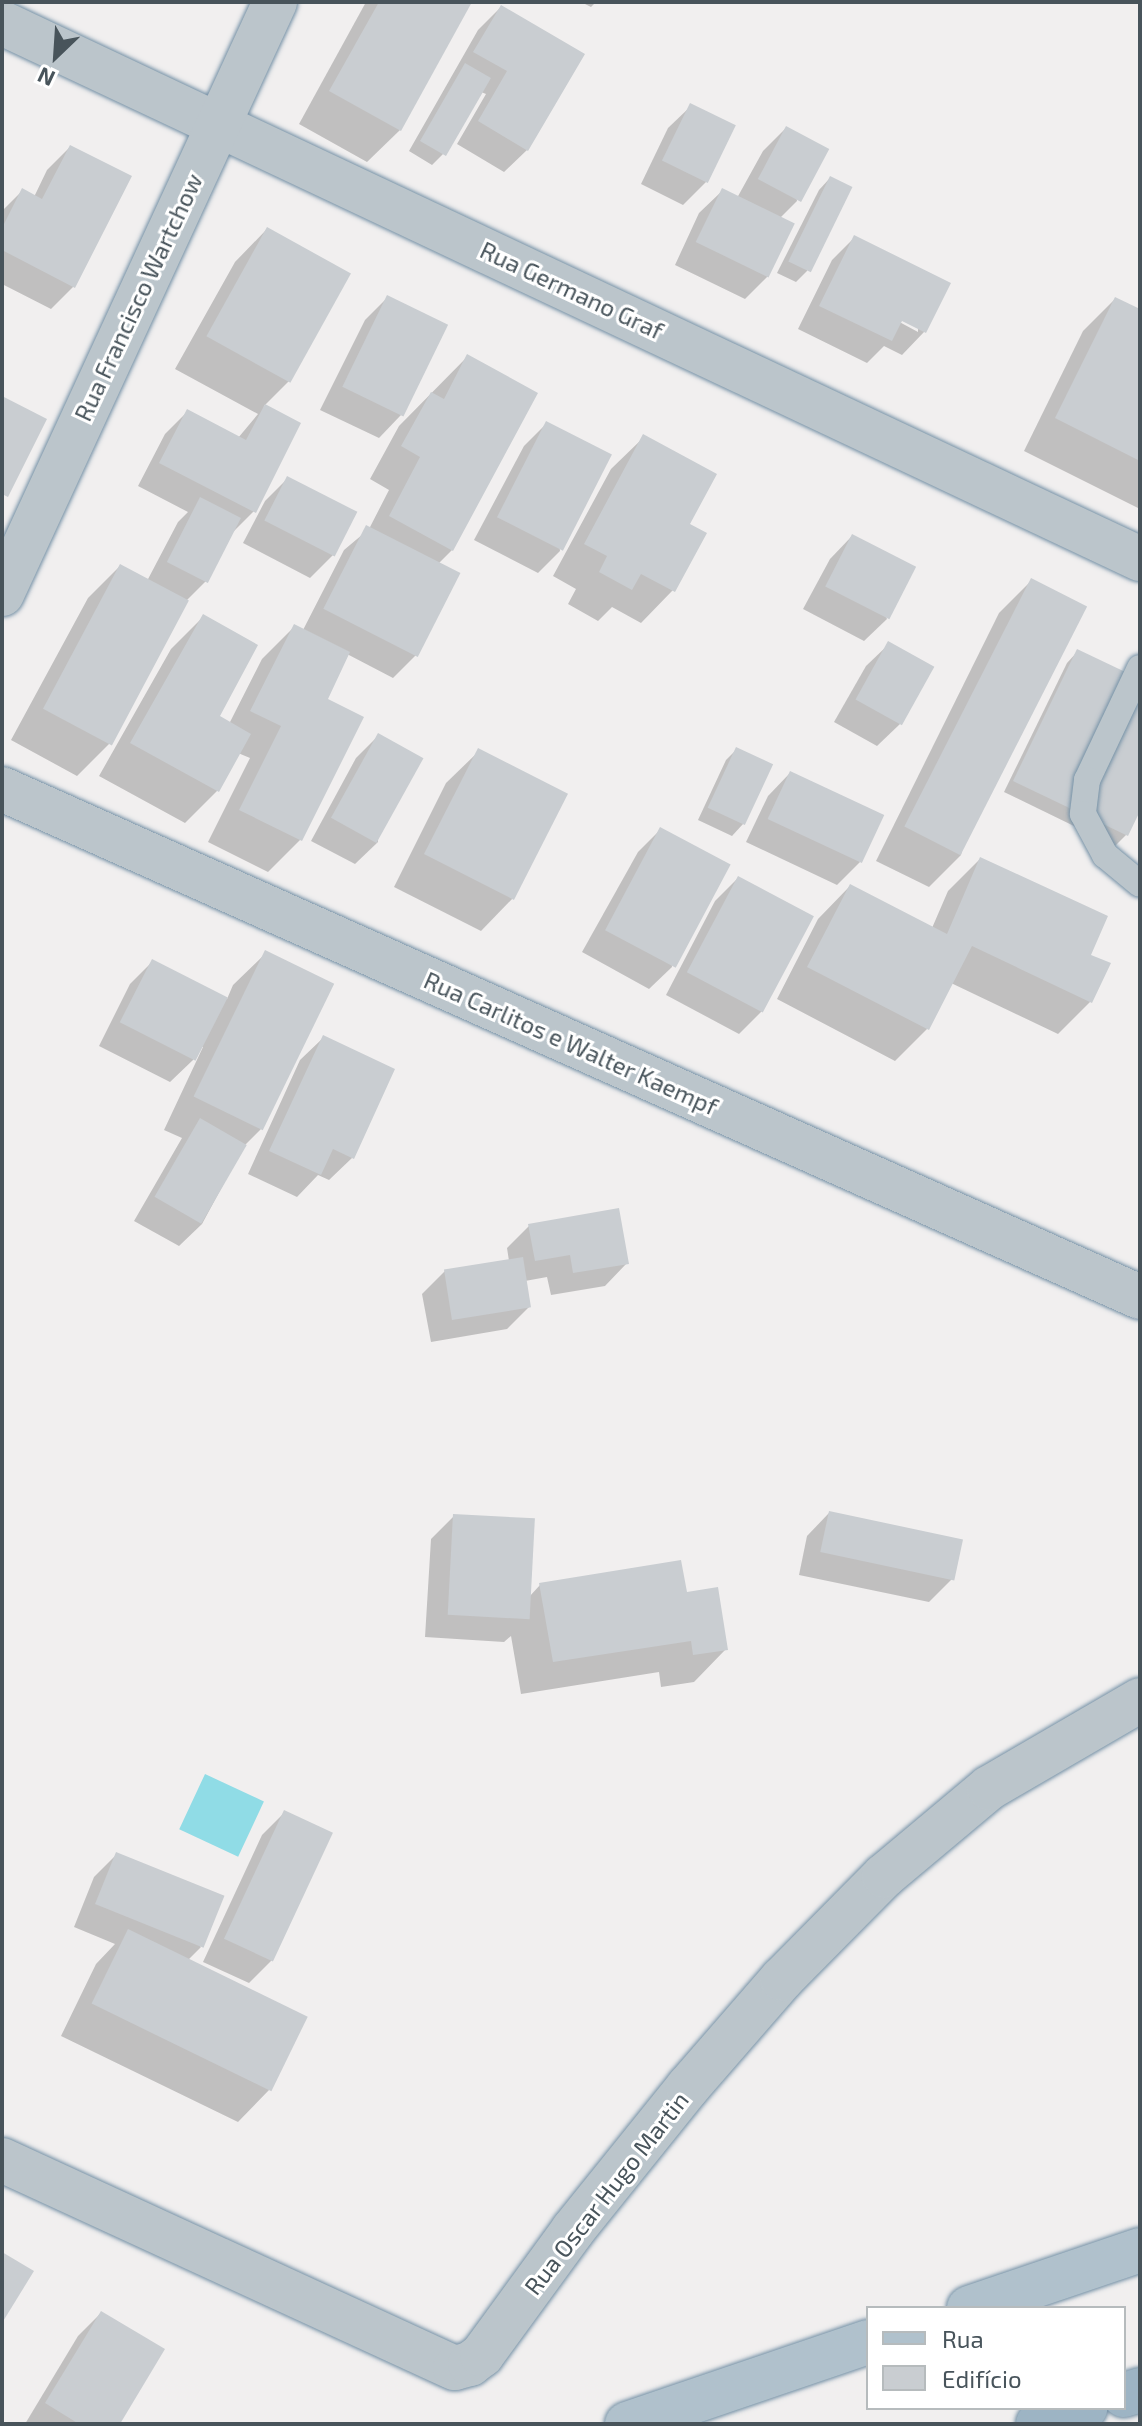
<!DOCTYPE html>
<html>
<head>
<meta charset="utf-8">
<style>
	body { margin:0 }
	#map { position:relative; width:1142px; height:2426px; overflow:hidden; background:#f1efef; font-family:"Exo 2",sans-serif }
	div>[style] { position:absolute }
	.water>* { inset:0; background:#90dce6; transform-origin:0 0 }
	.shadow>* { inset:0; background:#0003 }
	.building>* { inset:0; background:#c9cdd1; transform-origin:0 0 }
	.roads { filter:drop-shadow(0 0 2px #7591a6) drop-shadow(0 0 2px #7591a6) }
	.service>* { height:26px; margin:-13px; padding:0 13px; transform-origin:13px; border-radius:13px; background:#bbc5cb }
	.minor>* { height:44px; margin:-22px; padding:0 22px; transform-origin:22px; border-radius:22px; background:#bbc5cb }
	.primary>* { height:44px; margin:-22px; padding:0 22px; transform-origin:22px; border-radius:22px; background:#b0c1cc }
	.trunk>* { height:44px; margin:-22px; padding:0 22px; transform-origin:22px; border-radius:22px; background:#9db4c4 }
	span { translate:-50% -50%; white-space:nowrap; text-align:center; line-height:1.15; -webkit-text-stroke:6px #fff; paint-order:stroke }
	.street-label { font-size:24px; color:#48545b }
	.frame { position:absolute; inset:0; border:4px solid #48545b; pointer-events:none }
	.legend { position:absolute; left:866px; top:2306px; width:260px; height:104px; box-sizing:border-box; background:#fff; border:2px solid #b6bbbd; margin:0; padding:10px 14px; list-style:none; font-size:24px; color:#48545b }
	.legend li { display:flex; align-items:center; gap:16px; height:40px }
	.legend b { width:40px; border:2px solid #b6bbbd }
	.north { position:absolute; left:16px; top:16px; width:80px; height:80px; -webkit-text-stroke:6px #fff; paint-order:stroke; rotate:205deg; font-size:22px; font-weight:700; line-height:32px; text-align:center; color:#48545b }
	.north::after { content:''; display:block; margin:auto; width:28px; height:36px; background:#48545b; clip-path:polygon(50% 0,100% 100%,50% 72%,0 100%) }
</style>
</head>
<body>
<div id="map">
	<div class="water">
		<div style="left:205px;top:1774px;width:65px;height:61px;rotate:25deg"></div>
	</div>
	<div class="shadow">
		<div style="clip-path:polygon(366px 2px,470px 2px,400px 130px,367px 162px,299px 124px)"></div>
		<div style="clip-path:polygon(581px 2px,596px 2px,591px 7px)"></div>
		<div style="clip-path:polygon(501px 7px,527px 150px,504px 172px,457px 144px,486px 94px,481px 92px,443px 154px,432px 165px,409px 151px,478px 30px)"></div>
		<div style="clip-path:polygon(691px 106px,706px 182px,683px 205px,641px 184px,668px 128px)"></div>
		<div style="clip-path:polygon(786px 128px,797px 201px,780px 218px,768px 276px,745px 299px,675px 265px,699px 213px,722px 191px,737px 198px,763px 151px)"></div>
		<div style="clip-path:polygon(70px 147px,73px 287px,51px 309px,2px 284px,2px 211px,22px 191px,34px 197px,47px 170px)"></div>
		<div style="clip-path:polygon(830px 178px,807px 271px,796px 282px,777px 273px,819px 190px)"></div>
		<div style="clip-path:polygon(267px 229px,289px 381px,264px 406px,254px 511px,231px 534px,206px 581px,186px 601px,110px 743px,77px 776px,11px 740px,88px 598px,120px 566px,147px 581px,178px 522px,188px 512px,138px 486px,165px 434px,187px 412px,238px 438px,258px 414px,175px 369px,235px 262px)"></div>
		<div style="clip-path:polygon(evenodd,854px 238px,948px 284px,924px 332px,902px 355px,884px 346px,867px 363px,798px 329px,832px 260px,854px 238px,894px 315px,918px 327px,918px 332px,892px 318px,894px 315px)"></div>
		<div style="clip-path:polygon(388px 297px,401px 415px,379px 438px,320px 410px,365px 320px)"></div>
		<div style="clip-path:polygon(1115px 299px,1140px 311px,1140px 509px,1024px 451px,1083px 331px)"></div>
		<div style="clip-path:polygon(467px 357px,452px 550px,438px 564px,457px 574px,416px 655px,393px 678px,347px 654px,325px 700px,300px 840px,268px 872px,208px 842px,250px 758px,238px 753px,217px 791px,185px 823px,99px 776px,171px 649px,203px 617px,217px 717px,229px 724px,262px 659px,295px 626px,303px 630px,344px 550px,369px 529px,389px 490px,370px 479px,399px 426px)"></div>
		<div style="clip-path:polygon(547px 423px,560px 551px,538px 573px,474px 540px,524px 446px)"></div>
		<div style="clip-path:polygon(644px 437px,688px 525px,673px 590px,641px 623px,612px 607px,598px 621px,568px 604px,576px 589px,553px 576px,611px 469px)"></div>
		<div style="clip-path:polygon(287px 479px,333px 555px,310px 578px,243px 543px,265px 501px)"></div>
		<div style="clip-path:polygon(852px 536px,887px 619px,864px 641px,803px 609px,830px 559px)"></div>
		<div style="clip-path:polygon(1031px 581px,961px 855px,929px 887px,876px 861px,999px 613px)"></div>
		<div style="clip-path:polygon(889px 644px,900px 724px,877px 746px,834px 722px,866px 666px)"></div>
		<div style="clip-path:polygon(1078px 651px,1140px 807px,1126px 835px,1115px 846px,1004px 792px,1067px 663px)"></div>
		<div style="clip-path:polygon(378px 736px,378px 842px,355px 864px,311px 841px,356px 758px)"></div>
		<div style="clip-path:polygon(737px 749px,743px 824px,732px 836px,698px 820px,726px 760px)"></div>
		<div style="clip-path:polygon(479px 751px,513px 898px,481px 931px,394px 887px,446px 783px)"></div>
		<div style="clip-path:polygon(790px 773px,860px 862px,837px 885px,746px 842px,768px 796px)"></div>
		<div style="clip-path:polygon(661px 829px,672px 967px,649px 989px,582px 952px,638px 852px)"></div>
		<div style="clip-path:polygon(980px 859px,1088px 956px,1091px 1001px,1058px 1034px,951px 983px,927px 1029px,895px 1061px,777px 999px,818px 919px,850px 886px,932px 928px,948px 891px)"></div>
		<div style="clip-path:polygon(738px 878px,762px 1011px,739px 1034px,666px 995px,715px 901px)"></div>
		<div style="clip-path:polygon(266px 953px,261px 1129px,244px 1146px,202px 1224px,179px 1246px,134px 1221px,182px 1138px,164px 1130px,203px 1047px,200px 1046px,193px 1060px,170px 1082px,99px 1046px,130px 984px,153px 961px,227px 999px,233px 985px)"></div>
		<div style="clip-path:polygon(323px 1038px,352px 1158px,329px 1180px,318px 1175px,297px 1197px,248px 1174px,300px 1060px)"></div>
		<div style="clip-path:polygon(529px 1226px,627px 1263px,605px 1286px,551px 1295px,547px 1277px,525px 1281px,529px 1307px,507px 1329px,431px 1342px,422px 1294px,445px 1271px,509px 1261px,507px 1248px)"></div>
		<div style="clip-path:polygon(829px 1513px,952px 1579px,929px 1602px,799px 1575px,807px 1536px)"></div>
		<div style="clip-path:polygon(454px 1516px,529px 1597px,540px 1585px,685px 1594px,726px 1649px,694px 1682px,661px 1687px,659px 1672px,521px 1694px,511px 1636px,504px 1642px,425px 1637px,431px 1539px)"></div>
		<div style="clip-path:polygon(284px 1813px,272px 1960px,249px 1983px,203px 1962px,262px 1835px)"></div>
		<div style="clip-path:polygon(116px 1855px,201px 1947px,188px 1960px,305px 2017px,270px 2089px,238px 2122px,61px 2036px,96px 1964px,115px 1944px,74px 1927px,94px 1877px)"></div>
		<div style="clip-path:polygon(101px 2313px,118px 2424px,25px 2424px,78px 2336px)"></div>
	</div>
	<div class="building">
		<div style="clip-path:polygon(379px 2px,472px 2px,401px 131px,329px 91px)"></div>
		<div style="clip-path:polygon(501px 5px,585px 54px,528px 151px,478px 121px,507px 71px,473px 52px)"></div>
		<div style="left:465px;top:63px;width:30px;height:90px;rotate:30deg"></div>
		<div style="left:690px;top:103px;width:51px;height:64px;rotate:26deg"></div>
		<div style="left:786px;top:126px;width:49px;height:60px;rotate:28deg"></div>
		<div style="clip-path:polygon(70px 145px,132px 176px,75px 288px,2px 250px,2px 228px,22px 188px,42px 199px)"></div>
		<div style="left:830px;top:176px;width:25px;height:95px;rotate:26deg"></div>
		<div style="left:722px;top:188px;width:81px;height:60px;rotate:26deg"></div>
		<div style="left:267px;top:227px;width:96px;height:125px;rotate:29deg"></div>
		<div style="clip-path:polygon(854px 235px,951px 283px,926px 333px,902px 321px,892px 341px,819px 306px)"></div>
		<div style="left:387px;top:295px;width:68px;height:102px;rotate:26deg"></div>
		<div style="clip-path:polygon(1115px 297px,1140px 309px,1140px 461px,1055px 418px)"></div>
		<div style="clip-path:polygon(467px 354px,538px 393px,453px 551px,389px 516px,420px 457px,401px 446px,431px 392px,444px 399px)"></div>
		<div style="clip-path:polygon(2px 396px,47px 419px,8px 497px,2px 494px)"></div>
		<div style="clip-path:polygon(265px 404px,301px 423px,256px 513px,159px 463px,187px 409px,246px 440px)"></div>
		<div style="left:546px;top:421px;width:74px;height:108px;rotate:27deg"></div>
		<div style="clip-path:polygon(643px 434px,717px 474px,690px 524px,707px 533px,675px 592px,641px 574px,632px 590px,599px 572px,607px 556px,584px 544px)"></div>
		<div style="left:287px;top:476px;width:79px;height:50px;rotate:27deg"></div>
		<div style="left:200px;top:497px;width:46px;height:73px;rotate:27deg"></div>
		<div style="left:366px;top:525px;width:106px;height:94px;rotate:27deg"></div>
		<div style="left:852px;top:534px;width:72px;height:59px;rotate:27deg"></div>
		<div style="left:120px;top:564px;width:78px;height:164px;rotate:28deg"></div>
		<div style="left:1031px;top:578px;width:63px;height:279px;rotate:27deg"></div>
		<div style="clip-path:polygon(203px 614px,258px 645px,220px 716px,251px 734px,219px 792px,130px 743px)"></div>
		<div style="clip-path:polygon(294px 624px,350px 652px,328px 699px,364px 717px,302px 841px,239px 810px,281px 726px,250px 711px)"></div>
		<div style="left:888px;top:641px;width:53px;height:67px;rotate:29deg"></div>
		<div style="clip-path:polygon(1077px 649px,1140px 679px,1140px 811px,1128px 836px,1013px 781px)"></div>
		<div style="left:378px;top:733px;width:52px;height:97px;rotate:29deg"></div>
		<div style="left:736px;top:747px;width:41px;height:67px;rotate:25deg"></div>
		<div style="left:478px;top:748px;width:101px;height:119px;rotate:27deg"></div>
		<div style="left:790px;top:771px;width:104px;height:53px;rotate:25deg"></div>
		<div style="left:660px;top:827px;width:80px;height:117px;rotate:28deg"></div>
		<div style="clip-path:polygon(980px 857px,1108px 916px,1091px 955px,1111px 963px,1092px 1003px,972px 946px,929px 1030px,807px 967px,850px 884px,947px 934px)"></div>
		<div style="left:738px;top:876px;width:86px;height:109px;rotate:28deg"></div>
		<div style="left:265px;top:950px;width:77px;height:163px;rotate:26deg"></div>
		<div style="left:152px;top:959px;width:85px;height:71px;rotate:27deg"></div>
		<div style="clip-path:polygon(323px 1035px,395px 1069px,354px 1159px,333px 1149px,321px 1175px,269px 1151px)"></div>
		<div style="left:200px;top:1118px;width:54px;height:91px;rotate:30deg"></div>
		<div style="clip-path:polygon(619px 1208px,629px 1264px,573px 1273px,570px 1255px,535px 1261px,528px 1224px)"></div>
		<div style="left:523px;top:1257px;width:51px;height:80px;rotate:81deg"></div>
		<div style="left:829px;top:1511px;width:137px;height:42px;rotate:12deg"></div>
		<div style="left:453px;top:1514px;width:82px;height:101px;rotate:3deg"></div>
		<div style="clip-path:polygon(681px 1560px,687px 1592px,718px 1587px,728px 1650px,693px 1655px,691px 1641px,553px 1662px,539px 1583px)"></div>
		<div style="left:284px;top:1810px;width:54px;height:142px;rotate:25deg"></div>
		<div style="left:116px;top:1852px;width:117px;height:56px;rotate:22deg"></div>
		<div style="left:128px;top:1929px;width:200px;height:83px;rotate:26deg"></div>
		<div style="clip-path:polygon(2px 2252px,34px 2271px,2px 2323px)"></div>
		<div style="clip-path:polygon(101px 2311px,165px 2349px,120px 2424px,79px 2424px,45px 2403px)"></div>
	</div>
	<div class="roads">
		<div class="service">
			<div style="left:1140px;top:668px;width:124px;rotate:115.3deg"></div>
			<div style="left:1087px;top:780px;width:34px;rotate:97deg"></div>
			<div style="left:1083px;top:814px;width:47px;rotate:61.8deg"></div>
			<div style="left:1105px;top:855px;width:45px;rotate:39.6deg"></div>
		</div>
		<div class="minor">
			<div style="left:2px;top:23px;width:1258px;rotate:25.22deg"></div>
			<div style="left:2px;top:594px;width:652px;rotate:-65.24deg"></div>
			<div style="left:2px;top:789px;width:1246px;rotate:24.06deg"></div>
			<div style="left:2px;top:2160px;width:498px;rotate:24.7deg"></div>
			<div style="left:455px;top:2368px;width:16px;rotate:-15deg"></div>
			<div style="left:470px;top:2364px;width:15px;rotate:-37deg"></div>
			<div style="left:482px;top:2355px;width:155px;rotate:-53.9deg"></div>
			<div style="left:573px;top:2230px;width:184px;rotate:-51.2deg"></div>
			<div style="left:688px;top:2087px;width:143px;rotate:-49deg"></div>
			<div style="left:782px;top:1979px;width:145px;rotate:-45.3deg"></div>
			<div style="left:884px;top:1876px;width:137px;rotate:-40deg"></div>
			<div style="left:989px;top:1788px;width:175px;rotate:-30.2deg"></div>
		</div>
		<div class="primary">
			<div style="left:969px;top:2308px;width:181px;rotate:-18.7deg"></div>
			<div style="left:627px;top:2424px;width:255px;rotate:-18.8deg"></div>
		</div>
		<div class="trunk">
			<div style="left:1124px;top:2395px;width:17px;rotate:-17deg"></div>
			<div style="left:1038px;top:2424px;width:50px;rotate:-18.8deg"></div>
		</div>
	</div>
	<div class="street-label">
		<span style="left:572px;top:290px;rotate:25deg">Rua Germano Graf</span>
		<span style="left:138px;top:297px;rotate:-65deg">Rua Francisco Wartchow</span>
		<span style="left:571px;top:1043px;rotate:24deg">Rua Carlitos e Walter Kaempf</span>
		<span style="left:606px;top:2193px;rotate:-52deg">Rua Oscar Hugo Martin</span>
	</div>
	<div class="frame"></div>
	<ul class="legend">
	<li><b style="height:10px;background:#b0c1cc"></b>Rua</li>
	<li><b style="height:22px;background:#c9cdd1"></b>Edifício</li>
	</ul>
	<div class="north">N</div>
</div>
</body>
</html>
